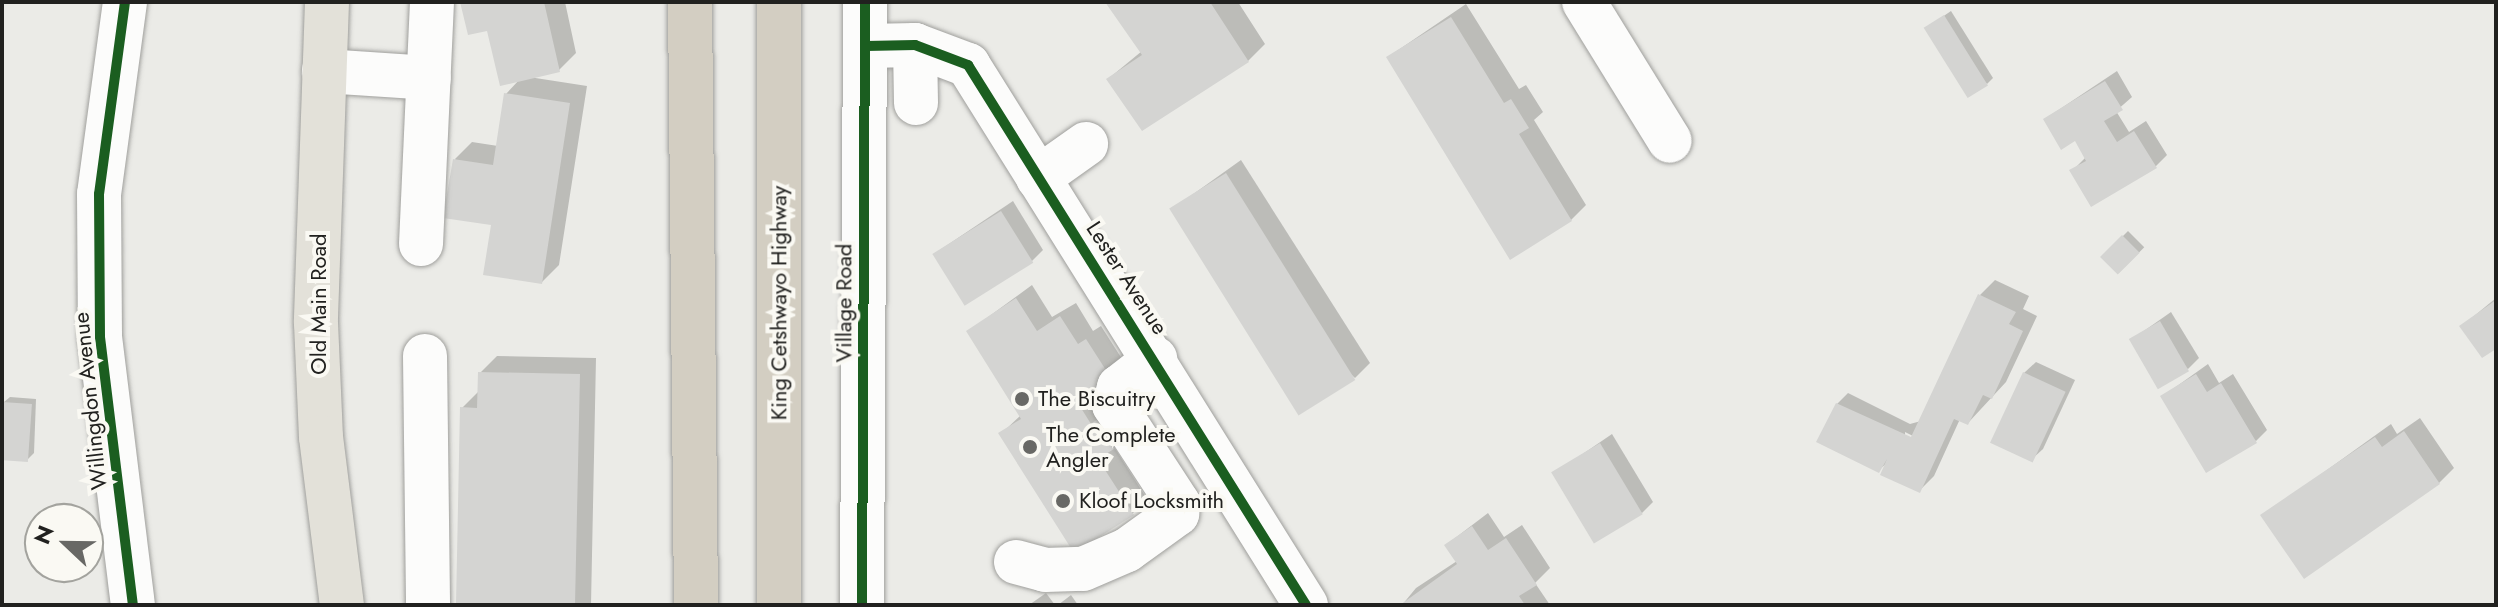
<!DOCTYPE html>
<html>
<head>
<meta charset="utf-8">
<style>
	body { margin:0 }
	#map { position:relative; width:2498px; height:607px; overflow:hidden; background:#ebebe7; font-family:Jost,sans-serif }
	div>[style] { position:absolute }
	.shadow>* { inset:0; background:#0003; transform-origin:0 0 }
	.building>* { inset:0; background:#d4d4d2; transform-origin:0 0 }
	.roads { filter:drop-shadow(0 0 2px #9f9f9c) drop-shadow(0 0 2px #9f9f9c) }
	.minor>* { height:44px; margin:-22px; padding:0 22px; transform-origin:22px; border-radius:22px; background:#fcfcfb }
	.major>* { height:44px; margin:-22px; padding:0 22px; transform-origin:22px; border-radius:22px; background:#e3e1d9 }
	.highway>* { height:44px; margin:-22px; padding:0 22px; transform-origin:22px; border-radius:22px; background:#d3cec2 }
	.cycleway>* { height:10px; margin:-5px; padding:0 5px; transform-origin:5px; border-radius:5px; background:#1b5e20 }
	.dots>* { width:22px; height:22px; translate:-50% -50%; box-sizing:border-box; border:4px solid #faf9f3; border-radius:50% }
	span { translate:-50% -50%; white-space:nowrap; text-align:center; line-height:1.15; -webkit-text-stroke:8px #faf9f3; paint-order:stroke }
	.street-label { font-size:22px; color:#21211f }
	.poi-label { font-size:22px; color:#21211f }
	.left { translate:0 -50%; text-align:left }
	.frame { position:absolute; inset:0; border:4px solid #21211f; pointer-events:none }
	.north { position:absolute; left:24px; top:503px; width:80px; height:80px; box-sizing:border-box; background:#faf9f3; border:2px solid #a3a39e; border-radius:50%; rotate:292deg; font-size:22px; font-weight:700; line-height:32px; text-align:center; color:#21211f }
	.north::after { content:''; display:block; margin:auto; width:28px; height:36px; background:#686865; clip-path:polygon(50% 0,100% 100%,50% 72%,0 100%) }
</style>
</head>
<body>
<div id="map">
	<div class="shadow">
		<div style="clip-path:polygon(462px 2px,565px 2px,576px 53px,559px 70px,529px 77px,587px 86px,559px 265px,542px 282px,494px 224px,455px 159px,472px 142px,498px 146px,506px 94px,520px 79px,488px 29px)"></div>
		<div style="clip-path:polygon(1108px 2px,1238px 2px,1265px 44px,1248px 61px,1108px 79px,1142px 51px)"></div>
		<div style="clip-path:polygon(1466px 4px,1519px 89px,1526px 85px,1543px 112px,1534px 120px,1586px 205px,1571px 220px,1388px 57px)"></div>
		<div style="clip-path:polygon(1951px 11px,1993px 78px,1987px 84px,1926px 28px)"></div>
		<div style="clip-path:polygon(2117px 71px,2132px 97px,2116px 111px,2129px 132px,2146px 121px,2167px 155px,2156px 166px,2072px 171px,2086px 157px,2075px 139px,2045px 119px)"></div>
		<div style="clip-path:polygon(1241px 160px,1370px 363px,1355px 378px,1171px 210px)"></div>
		<div style="clip-path:polygon(1013px 201px,1043px 250px,1032px 261px,934px 254px)"></div>
		<div style="left:2128px;top:231px;width:23px;height:36px;rotate:45deg"></div>
		<div style="clip-path:polygon(evenodd,1995px 280px,2029px 296px,2023px 309px,2037px 316px,2006px 382px,1968px 423px,1960px 419px,1934px 476px,1919px 491px,1888px 462px,1879px 470px,1837px 404px,1848px 393px,1910px 424px,1921px 421px,1980px 295px,1995px 280px,1905px 432px,1921px 440px,1905px 437px,1905px 432px)"></div>
		<div style="clip-path:polygon(1032px 285px,1052px 317px,1076px 303px,1093px 331px,1101px 326px,1124px 362px,1092px 388px,1106px 410px,1114px 447px,1147px 499px,1132px 514px,1001px 434px,1021px 415px,969px 331px)"></div>
		<div style="clip-path:polygon(2496px 298px,2496px 346px,2462px 326px)"></div>
		<div style="clip-path:polygon(2171px 312px,2199px 358px,2188px 369px,2131px 340px)"></div>
		<div style="clip-path:polygon(497px 356px,596px 358px,591px 605px,458px 605px,462px 408px,479px 391px,480px 373px)"></div>
		<div style="clip-path:polygon(2036px 362px,2075px 380px,2043px 449px,2031px 460px,2024px 373px)"></div>
		<div style="clip-path:polygon(2208px 364px,2219px 383px,2233px 374px,2267px 430px,2256px 441px,2163px 396px)"></div>
		<div style="clip-path:polygon(10px 397px,36px 399px,34px 453px,28px 459px,2px 458px,4px 402px)"></div>
		<div style="clip-path:polygon(2420px 418px,2454px 468px,2439px 483px,2263px 516px,2391px 424px,2397px 434px)"></div>
		<div style="clip-path:polygon(1612px 434px,1653px 502px,1642px 513px,1555px 473px)"></div>
		<div style="clip-path:polygon(1488px 513px,1504px 537px,1522px 525px,1550px 568px,1535px 583px,1550px 605px,1402px 605px,1416px 588px,1457px 561px,1446px 545px)"></div>
		<div style="clip-path:polygon(1046px 593px,1055px 605px,1029px 605px)"></div>
		<div style="clip-path:polygon(1071px 595px,1078px 605px,1058px 605px)"></div>
	</div>
	<div class="building">
		<div style="clip-path:polygon(460px 2px,544px 2px,560px 72px,500px 86px,487px 31px,468px 35px)"></div>
		<div style="clip-path:polygon(1105px 2px,1210px 2px,1249px 62px,1142px 131px,1106px 79px,1142px 55px)"></div>
		<div style="left:1944px;top:15px;width:83px;height:24px;rotate:58deg"></div>
		<div style="clip-path:polygon(1451px 17px,1504px 103px,1511px 99px,1529px 128px,1519px 134px,1572px 221px,1510px 260px,1386px 57px)"></div>
		<div style="clip-path:polygon(2105px 81px,2123px 110px,2104px 121px,2117px 142px,2134px 131px,2157px 168px,2091px 207px,2069px 170px,2086px 161px,2075px 141px,2061px 150px,2043px 119px)"></div>
		<div style="clip-path:polygon(504px 93px,570px 103px,542px 284px,483px 275px,491px 225px,443px 218px,453px 159px,493px 165px)"></div>
		<div style="left:1226px;top:173px;width:244px;height:67px;rotate:58deg"></div>
		<div style="left:1001px;top:211px;width:61px;height:81px;rotate:58deg"></div>
		<div style="left:2122px;top:235px;width:25px;height:31px;rotate:45deg"></div>
		<div style="clip-path:polygon(1978px 294px,2016px 312px,2009px 324px,2023px 331px,1992px 399px,1983px 395px,1968px 425px,1954px 419px,1920px 493px,1880px 475px,1887px 459px,1879px 473px,1816px 442px,1836px 403px,1911px 437px)"></div>
		<div style="clip-path:polygon(1016px 298px,1037px 331px,1060px 316px,1078px 344px,1086px 339px,1111px 378px,1076px 400px,1091px 424px,1099px 418px,1117px 447px,1098px 459px,1134px 515px,1074px 553px,998px 433px,1021px 419px,966px 331px)"></div>
		<div style="clip-path:polygon(2496px 300px,2496px 349px,2482px 358px,2459px 326px)"></div>
		<div style="left:2160px;top:321px;width:58px;height:36px;rotate:60deg"></div>
		<div style="clip-path:polygon(478px 372px,580px 374px,575px 605px,456px 605px,460px 407px,477px 408px)"></div>
		<div style="left:2023px;top:372px;width:47px;height:78px;rotate:25deg"></div>
		<div style="clip-path:polygon(2196px 374px,2207px 392px,2221px 383px,2257px 443px,2206px 473px,2160px 396px)"></div>
		<div style="left:2px;top:402px;width:30px;height:58px;rotate:4deg"></div>
		<div style="clip-path:polygon(2404px 431px,2440px 484px,2304px 579px,2260px 515px,2375px 437px,2382px 447px)"></div>
		<div style="left:1600px;top:443px;width:83px;height:57px;rotate:59deg"></div>
		<div style="clip-path:polygon(1472px 526px,1488px 550px,1506px 538px,1537px 585px,1519px 596px,1525px 605px,1400px 605px,1457px 564px,1444px 545px)"></div>
	</div>
	<div class="roads">
		<div class="minor">
			<div style="left:125px;top:2px;width:194px;rotate:97.7deg"></div>
			<div style="left:99px;top:194px;width:143px;rotate:89.6deg"></div>
			<div style="left:100px;top:337px;width:270px;rotate:83deg"></div>
			<div style="left:1584px;top:2px;width:163px;rotate:58.3deg"></div>
			<div style="left:915px;top:45px;width:58px;rotate:89deg"></div>
			<div style="left:866px;top:46px;width:49px;rotate:-1.2deg"></div>
			<div style="left:915px;top:45px;width:57px;rotate:20.7deg"></div>
			<div style="left:968px;top:65px;width:637px;rotate:57.96deg"></div>
			<div style="left:324px;top:71px;width:105px;rotate:3.8deg"></div>
			<div style="left:1038px;top:178px;width:59px;rotate:-35.3deg"></div>
			<div style="left:421px;top:244px;width:242px;rotate:-87.4deg"></div>
			<div style="left:425px;top:356px;width:249px;rotate:89.3deg"></div>
			<div style="left:1016px;top:562px;width:30px;rotate:15deg"></div>
			<div style="left:1045px;top:570px;width:38px;rotate:-2deg"></div>
			<div style="left:1083px;top:569px;width:48px;rotate:-23.4deg"></div>
			<div style="left:1127px;top:550px;width:62px;rotate:-35.8deg"></div>
			<div style="left:1177px;top:514px;width:11px;rotate:-85deg"></div>
			<div style="left:1178px;top:503px;width:117px;rotate:-123.1deg"></div>
			<div style="left:1114px;top:405px;width:19px;rotate:-74deg"></div>
			<div style="left:1119px;top:387px;width:46px;rotate:-37.9deg"></div>
			<div style="left:862px;top:605px;width:603px;rotate:-89.71deg"></div>
		</div>
		<div class="major">
			<div style="left:327px;top:2px;width:321px;rotate:92deg"></div>
			<div style="left:316px;top:323px;width:114px;rotate:87.5deg"></div>
			<div style="left:321px;top:437px;width:169px;rotate:82.9deg"></div>
		</div>
		<div class="highway">
			<div style="left:690px;top:2px;width:603px;rotate:89.43deg"></div>
			<div style="left:779px;top:2px;width:603px;rotate:90deg"></div>
		</div>
	</div>
	<div class="cycleway">
		<div style="left:125px;top:2px;width:194px;rotate:97.7deg"></div>
		<div style="left:99px;top:194px;width:143px;rotate:89.6deg"></div>
		<div style="left:100px;top:337px;width:270px;rotate:83deg"></div>
		<div style="left:866px;top:46px;width:49px;rotate:-1.2deg"></div>
		<div style="left:915px;top:45px;width:57px;rotate:20.7deg"></div>
		<div style="left:968px;top:65px;width:637px;rotate:57.96deg"></div>
		<div style="left:862px;top:605px;width:603px;rotate:-89.71deg"></div>
	</div>
	<div class="dots">
		<div style="left:1022px;top:399px;background:#686865"></div>
		<div style="left:1030px;top:447px;background:#686865"></div>
		<div style="left:1063px;top:501px;background:#686865"></div>
	</div>
	<div class="street-label">
		<span style="left:1127px;top:278px;rotate:57deg">Lester Avenue</span>
		<span style="left:779px;top:303px;rotate:-90deg">King Cetshwayo Highway</span>
		<span style="left:844px;top:303px;rotate:-90deg">Village Road</span>
		<span style="left:319px;top:304px;rotate:-90deg">Old Main Road</span>
		<span style="left:90px;top:401px;rotate:-96deg">Willingdon Avenue</span>
	</div>
	<div class="poi-label">
		<span class="left" style="left:1038px;top:399px">The Biscuitry</span>
		<span class="left" style="left:1046px;top:447px">The Complete<br>Angler</span>
		<span class="left" style="left:1079px;top:501px">Kloof Locksmith</span>
	</div>
	<div class="frame"></div>
	<div class="north">N</div>
</div>
</body>
</html>
